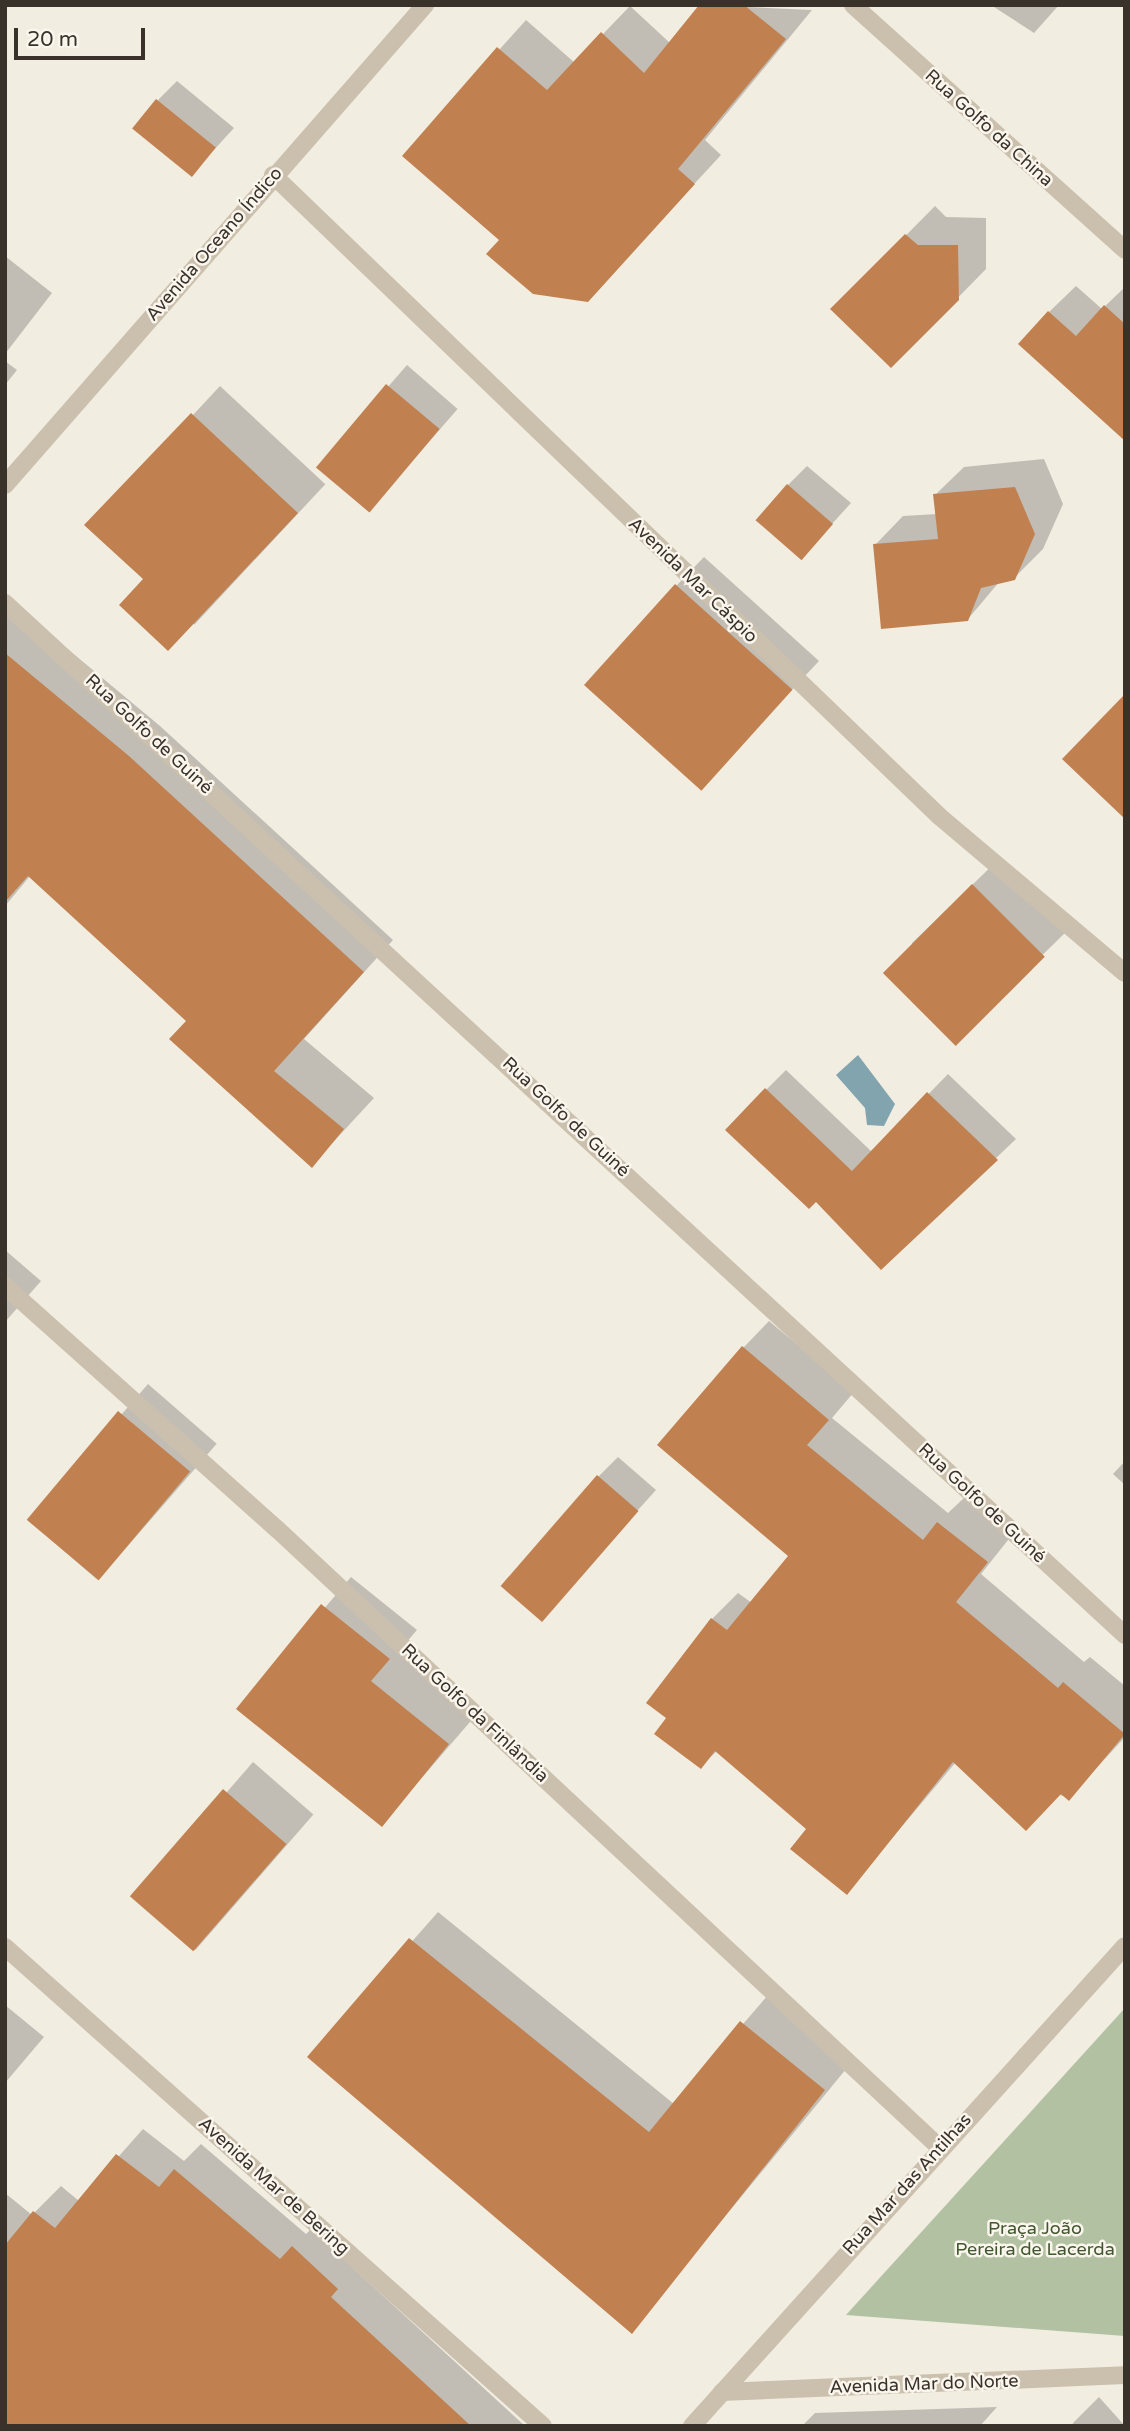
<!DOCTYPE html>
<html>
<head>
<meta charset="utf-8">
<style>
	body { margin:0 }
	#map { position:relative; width:1130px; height:2431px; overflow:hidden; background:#f2ede1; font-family:"Varela Round",sans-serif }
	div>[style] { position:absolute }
	.green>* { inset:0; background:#b1c1a1 }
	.water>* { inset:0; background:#81a4af }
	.shadow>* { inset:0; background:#0003; transform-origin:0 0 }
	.building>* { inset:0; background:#c18050; transform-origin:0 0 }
	.minor>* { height:18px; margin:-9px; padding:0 9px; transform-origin:9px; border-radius:9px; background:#cbc0ad }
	span { translate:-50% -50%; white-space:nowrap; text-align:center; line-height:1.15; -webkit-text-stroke:5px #faf6ed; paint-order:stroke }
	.street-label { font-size:18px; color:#39322b }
	.park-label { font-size:18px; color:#415730 }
	.frame { position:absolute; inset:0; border:7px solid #39322b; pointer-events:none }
	.scale { position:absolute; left:14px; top:28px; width:131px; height:32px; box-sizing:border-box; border:4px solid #39322b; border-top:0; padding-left:9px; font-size:21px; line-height:24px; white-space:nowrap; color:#39322b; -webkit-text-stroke:5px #faf6ed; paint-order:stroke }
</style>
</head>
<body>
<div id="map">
	<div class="green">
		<div style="clip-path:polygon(1125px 2008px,1125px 2336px,846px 2315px)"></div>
	</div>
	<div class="water">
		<div style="clip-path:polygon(858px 1055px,895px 1104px,884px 1126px,867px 1125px,865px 1108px,836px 1075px)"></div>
	</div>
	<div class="shadow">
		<div style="clip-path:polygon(702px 5px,812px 10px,705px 140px,721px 155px,587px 300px,501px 239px,404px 156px,526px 20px,575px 63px,630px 6px,670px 43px)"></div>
		<div style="clip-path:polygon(991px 5px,1059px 5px,1034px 33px)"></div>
		<div style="clip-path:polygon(177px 81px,234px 128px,191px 175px,158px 100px)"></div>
		<div style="clip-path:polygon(935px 206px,946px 217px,986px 218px,986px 269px,891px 366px,833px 309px)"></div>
		<div style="clip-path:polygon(5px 256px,52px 293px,5px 354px)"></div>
		<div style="clip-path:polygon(1076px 286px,1102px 309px,1125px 287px,1125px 438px,1049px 312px)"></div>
		<div style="clip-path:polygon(5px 361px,17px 370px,5px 385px)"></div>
		<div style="left:407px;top:365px;width:67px;height:136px;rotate:41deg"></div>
		<div style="left:220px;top:386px;width:144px;height:192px;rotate:43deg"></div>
		<div style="clip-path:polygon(1044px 459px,1063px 504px,1043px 549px,1014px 578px,1000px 581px,968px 619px,875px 545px,903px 516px,937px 514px,935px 495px,964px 467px)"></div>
		<div style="clip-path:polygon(807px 466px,851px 503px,802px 557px,788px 485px)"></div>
		<div style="clip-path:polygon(704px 557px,819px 661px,700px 788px,676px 586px)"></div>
		<div style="clip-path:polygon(16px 606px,160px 726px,393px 940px,304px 1039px,374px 1098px,312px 1165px,188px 1020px,30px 876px,5px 906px,5px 616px)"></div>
		<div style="clip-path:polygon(1001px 857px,1071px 927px,954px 1042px,912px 943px)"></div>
		<div style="clip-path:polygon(786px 1070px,872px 1152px,948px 1074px,1016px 1139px,881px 1268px,766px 1090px)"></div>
		<div style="clip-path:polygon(5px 1250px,41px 1281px,5px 1322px)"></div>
		<div style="clip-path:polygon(769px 1321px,854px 1392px,832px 1418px,948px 1513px,965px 1497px,1012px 1535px,981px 1574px,1084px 1662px,1090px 1657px,1125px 1686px,1125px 1737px,1069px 1798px,956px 1762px,847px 1892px,808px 1829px,717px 1751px,700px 1767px,669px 1718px,648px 1703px,712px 1619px,738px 1593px,752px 1603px,791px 1556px,743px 1348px)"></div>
		<div style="left:148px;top:1384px;width:91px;height:181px;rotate:41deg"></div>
		<div style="clip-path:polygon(618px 1457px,656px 1490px,540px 1619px,598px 1477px)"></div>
		<div style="clip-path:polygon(1125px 1461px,1125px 1485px,1113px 1474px)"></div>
		<div style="clip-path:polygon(351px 1577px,417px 1630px,398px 1652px,476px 1715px,382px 1824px,239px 1709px)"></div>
		<div style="left:253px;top:1762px;width:80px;height:180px;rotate:41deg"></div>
		<div style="clip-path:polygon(438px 1912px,674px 2104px,768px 1995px,851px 2063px,631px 2331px,310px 2057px)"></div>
		<div style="clip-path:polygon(5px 2005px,44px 2037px,5px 2083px)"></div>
		<div style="clip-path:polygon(143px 2129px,184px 2161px,201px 2144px,306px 2234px,319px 2221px,355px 2270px,525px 2426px,5px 2426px,5px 2193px,32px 2215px,61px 2186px,79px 2201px)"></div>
		<div style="clip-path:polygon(1099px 2397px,1125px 2426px,1071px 2426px,1074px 2422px)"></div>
		<div style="clip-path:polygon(997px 2407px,980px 2426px,802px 2426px,815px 2413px)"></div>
	</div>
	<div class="building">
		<div style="clip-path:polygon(699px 5px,744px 5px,786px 39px,678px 169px,695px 184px,588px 302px,533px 294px,486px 254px,499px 240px,402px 156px,497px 47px,547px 90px,601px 32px,644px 73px)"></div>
		<div style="left:156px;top:99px;width:77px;height:38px;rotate:39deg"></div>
		<div style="clip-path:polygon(905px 234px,918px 245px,958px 245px,959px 300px,891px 368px,830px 309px)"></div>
		<div style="clip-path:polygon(1104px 305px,1125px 324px,1125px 441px,1018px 344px,1048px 311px,1076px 336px)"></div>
		<div style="left:386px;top:384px;width:70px;height:109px;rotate:40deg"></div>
		<div style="clip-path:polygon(191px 413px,298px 513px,168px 651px,119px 605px,143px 579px,84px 525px)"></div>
		<div style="left:787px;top:484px;width:61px;height:48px;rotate:41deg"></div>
		<div style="clip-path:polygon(1015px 487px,1035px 534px,1015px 580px,981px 588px,968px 621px,881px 629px,873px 544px,938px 539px,933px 494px)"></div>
		<div style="left:675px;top:584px;width:158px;height:136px;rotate:42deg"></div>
		<div style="clip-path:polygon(5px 653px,129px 756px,364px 972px,274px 1071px,344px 1129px,312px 1168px,169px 1039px,186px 1021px,28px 876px,5px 902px)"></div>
		<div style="clip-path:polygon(1125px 694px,1125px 819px,1062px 759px)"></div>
		<div style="left:972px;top:884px;width:103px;height:126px;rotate:45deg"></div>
		<div style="clip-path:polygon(765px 1088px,852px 1171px,927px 1092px,998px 1160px,881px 1270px,816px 1202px,809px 1209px,725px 1130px)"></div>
		<div style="clip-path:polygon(742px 1346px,829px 1420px,807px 1445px,923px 1540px,937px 1522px,988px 1562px,956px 1602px,1058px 1688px,1063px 1682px,1125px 1734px,1069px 1801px,1061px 1794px,1026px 1831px,953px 1762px,847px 1895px,790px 1849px,806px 1829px,715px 1751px,701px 1769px,654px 1734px,666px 1718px,646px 1703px,711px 1618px,727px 1630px,788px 1556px,657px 1445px)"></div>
		<div style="left:118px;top:1411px;width:94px;height:142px;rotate:40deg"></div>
		<div style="left:597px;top:1475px;width:55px;height:147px;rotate:41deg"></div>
		<div style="clip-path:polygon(321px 1604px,390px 1659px,371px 1681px,449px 1744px,382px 1827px,236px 1709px)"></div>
		<div style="left:223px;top:1789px;width:84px;height:142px;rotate:41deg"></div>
		<div style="clip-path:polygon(409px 1938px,649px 2132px,740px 2021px,825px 2090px,632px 2334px,307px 2057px)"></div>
		<div style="clip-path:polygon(116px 2154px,159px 2187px,174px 2169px,280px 2259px,292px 2246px,338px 2289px,331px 2297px,471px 2426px,5px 2426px,5px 2245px,33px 2211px,55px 2228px)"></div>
	</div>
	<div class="minor">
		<div style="left:853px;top:5px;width:366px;rotate:42deg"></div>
		<div style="left:273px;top:175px;width:924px;rotate:43.9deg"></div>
		<div style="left:939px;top:816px;width:243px;rotate:40.2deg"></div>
		<div style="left:5px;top:485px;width:638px;rotate:-48.81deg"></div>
		<div style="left:5px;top:603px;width:1523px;rotate:42.66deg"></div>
		<div style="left:5px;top:1286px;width:365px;rotate:41.8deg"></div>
		<div style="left:277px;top:1529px;width:906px;rotate:43.03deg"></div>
		<div style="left:5px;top:1947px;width:720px;rotate:41.68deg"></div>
		<div style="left:722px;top:2392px;width:403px;rotate:-2.4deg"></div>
		<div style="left:692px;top:2426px;width:646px;rotate:-47.95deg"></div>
	</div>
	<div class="street-label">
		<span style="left:989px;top:128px;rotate:42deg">Rua Golfo da China</span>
		<span style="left:214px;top:244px;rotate:-49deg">Avenida Oceano Índico</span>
		<span style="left:693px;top:580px;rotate:44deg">Avenida Mar Cáspio</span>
		<span style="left:149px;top:734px;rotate:43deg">Rua Golfo de Guiné</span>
		<span style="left:566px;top:1117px;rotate:43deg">Rua Golfo de Guiné</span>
		<span style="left:982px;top:1503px;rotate:43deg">Rua Golfo de Guiné</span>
		<span style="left:475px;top:1713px;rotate:43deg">Rua Golfo da Finlândia</span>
		<span style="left:907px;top:2184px;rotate:-48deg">Rua Mar das Antilhas</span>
		<span style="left:274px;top:2186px;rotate:42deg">Avenida Mar de Bering</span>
		<span style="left:924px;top:2384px;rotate:-2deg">Avenida Mar do Norte</span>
	</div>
	<div class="park-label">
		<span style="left:1035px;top:2239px">Praça João<br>Pereira de Lacerda</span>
	</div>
	<div class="frame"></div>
	<div class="scale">20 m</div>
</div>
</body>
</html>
